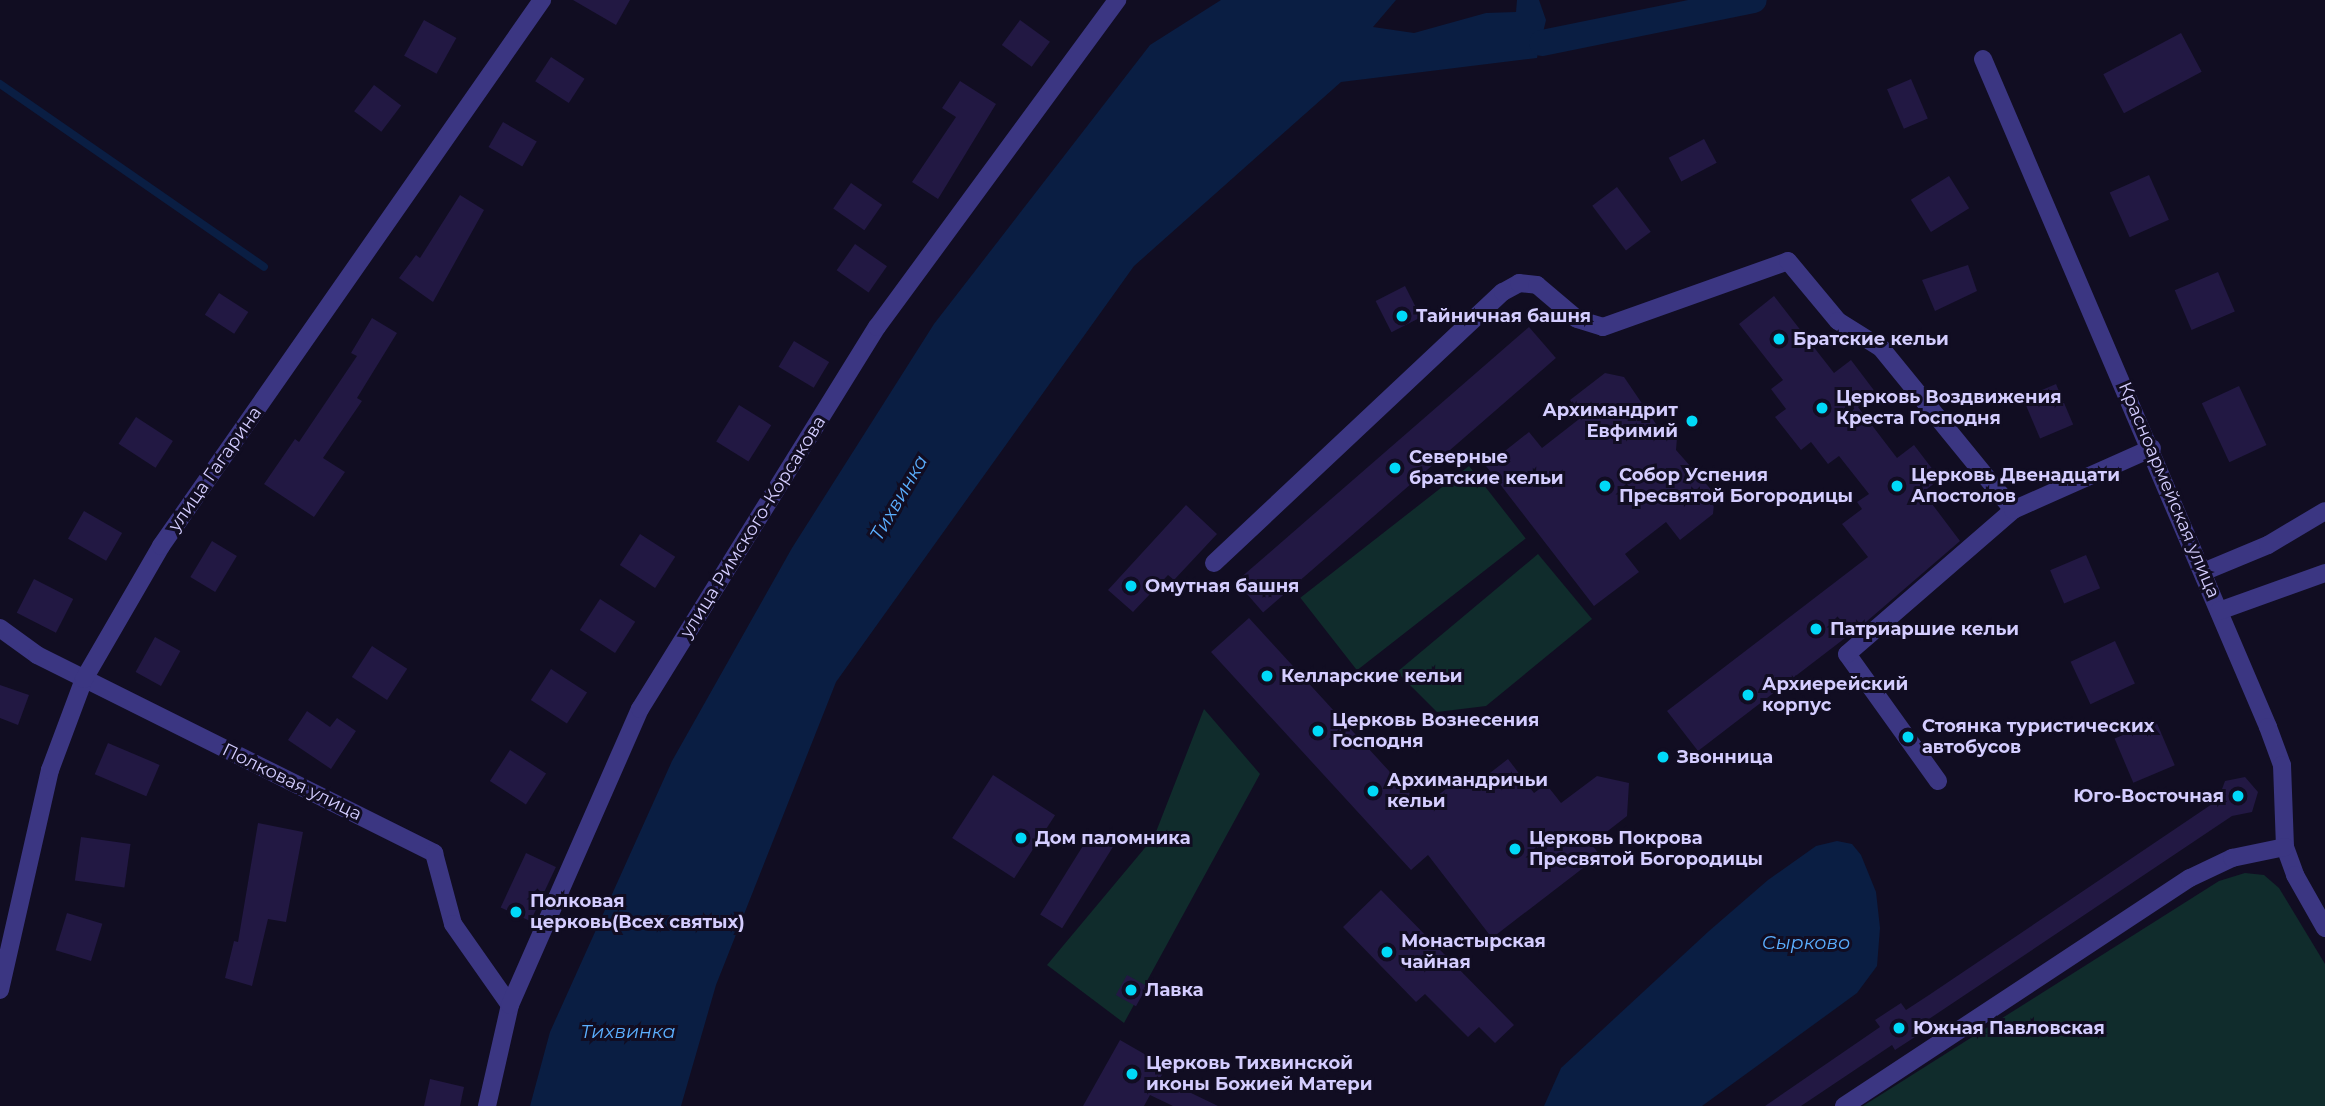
<!DOCTYPE html>
<html>
<head>
<meta charset="utf-8">
<style>
	body { margin:0 }
	#map { position:relative; width:2325px; height:1106px; overflow:hidden; background:#110d22; font-family:Montserrat,sans-serif }
	div>[style] { position:absolute }
	.green>* { inset:0; background:#102c2c; transform-origin:0 0 }
	.water>* { inset:0; background:#0a1e43 }
	.stream>* { height:8px; margin:-4px; padding:0 4px; transform-origin:4px; border-radius:4px; background:#0a1e43 }
	.canal>* { height:26px; margin:-13px; padding:0 13px; transform-origin:13px; border-radius:13px; background:#0a1e43 }
	.building>* { inset:0; background:#221843; transform-origin:0 0 }
	.minor>* { height:18px; margin:-9px; padding:0 9px; transform-origin:9px; border-radius:9px; background:#3b3682 }
	.dots>* { width:19px; height:19px; translate:-50% -50%; box-sizing:border-box; border:4px solid #110d22; border-radius:50% }
	span { translate:-50% -50%; white-space:nowrap; text-align:center; line-height:1.15; -webkit-text-stroke:6px #110d22; paint-order:stroke }
	.poi-label { font-size:18px; color:#d4cdff; font-weight:700 }
	.left { translate:0 -50%; text-align:left }
	.right { translate:-100% -50%; text-align:right }
	.street-label { font-size:18px; color:#d4cdff }
	.water-label { font-size:19px; color:#5bafff; font-style:italic }
</style>
</head>
<body>
<div id="map">
	<div class="green">
		<div style="left:1469px;top:466px;width:92px;height:214px;rotate:52deg"></div>
		<div style="clip-path:polygon(1538px 554px,1592px 619px,1486px 706px,1437px 712px,1397px 672px)"></div>
		<div style="clip-path:polygon(1204px 709px,1260px 774px,1124px 1023px,1047px 965px,1154px 837px)"></div>
		<div style="clip-path:polygon(2245px 873px,2264px 875px,2279px 888px,2325px 964px,2325px 1106px,1863px 1106px,2219px 881px)"></div>
	</div>
	<div class="water">
		<div style="clip-path:polygon(1221px 0,1396px 0,1373px 27px,1414px 33px,1486px 13px,1516px 12px,1517px 0,1539px 0,1546px 20px,1537px 58px,1341px 82px,1134px 266px,836px 682px,716px 985px,681px 1106px,530px 1106px,550px 1032px,672px 761px,792px 548px,934px 324px,1150px 45px)"></div>
		<div style="clip-path:polygon(1837px 841px,1852px 844px,1861px 855px,1876px 892px,1880px 928px,1877px 966px,1857px 993px,1702px 1106px,1544px 1106px,1561px 1068px,1709px 931px,1768px 880px,1816px 846px)"></div>
	</div>
	<div class="stream">
		<div style="left:0;top:84px;width:321px;rotate:34.7deg"></div>
	</div>
	<div class="canal">
		<div style="left:1542px;top:43px;width:216px;rotate:-11.5deg"></div>
	</div>
	<div class="building">
		<div style="clip-path:polygon(573px 0,630px 0,616px 25px)"></div>
		<div style="left:424px;top:20px;width:37px;height:41px;rotate:29deg"></div>
		<div style="left:1020px;top:20px;width:37px;height:31px;rotate:36deg"></div>
		<div style="left:2181px;top:33px;width:44px;height:88px;rotate:62deg"></div>
		<div style="left:551px;top:57px;width:40px;height:29px;rotate:33deg"></div>
		<div style="left:1911px;top:79px;width:43px;height:26px;rotate:67deg"></div>
		<div style="clip-path:polygon(960px 81px,996px 104px,938px 199px,912px 182px,956px 117px,942px 108px)"></div>
		<div style="left:374px;top:85px;width:34px;height:33px;rotate:37deg"></div>
		<div style="left:503px;top:122px;width:39px;height:29px;rotate:30deg"></div>
		<div style="left:1704px;top:139px;width:27px;height:40px;rotate:62deg"></div>
		<div style="left:2149px;top:175px;width:49px;height:43px;rotate:66deg"></div>
		<div style="left:1949px;top:176px;width:38px;height:45px;rotate:58deg"></div>
		<div style="left:851px;top:183px;width:38px;height:31px;rotate:35deg"></div>
		<div style="left:1617px;top:187px;width:56px;height:31px;rotate:53deg"></div>
		<div style="clip-path:polygon(460px 195px,484px 210px,433px 302px,399px 278px,416px 255px,420px 258px)"></div>
		<div style="left:855px;top:244px;width:39px;height:32px;rotate:35deg"></div>
		<div style="clip-path:polygon(1968px 265px,1977px 291px,1935px 311px,1922px 280px)"></div>
		<div style="left:2218px;top:272px;width:43px;height:47px;rotate:67deg"></div>
		<div style="left:1405px;top:286px;width:35px;height:33px;rotate:63deg"></div>
		<div style="left:219px;top:293px;width:35px;height:26px;rotate:33deg"></div>
		<div style="clip-path:polygon(1774px 296px,1834px 373px,1851px 360px,1876px 393px,1858px 407px,1897px 458px,1914px 445px,1940px 479px,1923px 492px,1960px 541px,1866px 622px,1698px 751px,1667px 711px,1868px 557px,1842px 524px,1862px 509px,1857px 502px,1869px 494px,1839px 456px,1828px 464px,1811px 442px,1801px 450px,1775px 417px,1786px 409px,1771px 389px,1783px 380px,1739px 324px)"></div>
		<div style="clip-path:polygon(372px 318px,397px 333px,357px 398px,362px 401px,323px 458px,345px 472px,314px 517px,264px 484px,295px 439px,299px 442px,357px 356px,351px 353px)"></div>
		<div style="left:1529px;top:327px;width:41px;height:388px;rotate:49deg"></div>
		<div style="left:794px;top:341px;width:41px;height:30px;rotate:31deg"></div>
		<div style="clip-path:polygon(1605px 373px,1624px 377px,1656px 424px,1667px 426px,1677px 438px,1676px 450px,1715px 494px,1713px 514px,1680px 540px,1666px 522px,1625px 554px,1639px 572px,1594px 606px,1486px 466px,1529px 432px,1542px 448px,1583px 416px,1570px 400px)"></div>
		<div style="left:2056px;top:384px;width:44px;height:36px;rotate:67deg"></div>
		<div style="left:2239px;top:386px;width:65px;height:41px;rotate:65deg"></div>
		<div style="left:739px;top:405px;width:38px;height:43px;rotate:32deg"></div>
		<div style="left:136px;top:417px;width:44px;height:32px;rotate:33deg"></div>
		<div style="clip-path:polygon(1186px 505px,1217px 534px,1174px 580px,1168px 575px,1133px 612px,1108px 590px)"></div>
		<div style="left:84px;top:511px;width:44px;height:32px;rotate:30deg"></div>
		<div style="left:640px;top:534px;width:42px;height:37px;rotate:33deg"></div>
		<div style="left:212px;top:541px;width:29px;height:42px;rotate:31deg"></div>
		<div style="left:2086px;top:555px;width:36px;height:39px;rotate:67deg"></div>
		<div style="left:34px;top:579px;width:44px;height:38px;rotate:27deg"></div>
		<div style="left:600px;top:599px;width:42px;height:37px;rotate:33deg"></div>
		<div style="clip-path:polygon(1249px 618px,1422px 807px,1469px 772px,1477px 783px,1508px 759px,1534px 793px,1546px 784px,1561px 803px,1597px 776px,1629px 783px,1627px 816px,1591px 844px,1600px 855px,1492px 938px,1428px 855px,1411px 870px,1211px 652px)"></div>
		<div style="left:155px;top:637px;width:29px;height:40px;rotate:29deg"></div>
		<div style="left:2115px;top:641px;width:47px;height:49px;rotate:65deg"></div>
		<div style="left:372px;top:646px;width:42px;height:37px;rotate:33deg"></div>
		<div style="left:551px;top:669px;width:43px;height:37px;rotate:33deg"></div>
		<div style="clip-path:polygon(0 685px,29px 695px,18px 725px,0 718px)"></div>
		<div style="clip-path:polygon(307px 711px,330px 727px,337px 718px,356px 731px,331px 769px,288px 740px)"></div>
		<div style="left:2156px;top:721px;width:48px;height:45px;rotate:67deg"></div>
		<div style="left:108px;top:743px;width:56px;height:34px;rotate:23deg"></div>
		<div style="left:510px;top:750px;width:43px;height:37px;rotate:33deg"></div>
		<div style="left:993px;top:775px;width:74px;height:75px;rotate:33deg"></div>
		<div style="clip-path:polygon(2245px 777px,2258px 792px,2252px 812px,2232px 816px,1917px 1027px,1921px 1033px,1895px 1050px,1892px 1045px,1801px 1106px,1765px 1106px,1880px 1027px,1875px 1020px,1901px 1003px,1906px 1010px,1929px 995px,2218px 800px,2225px 781px)"></div>
		<div style="clip-path:polygon(258px 823px,303px 832px,286px 922px,268px 919px,252px 986px,225px 978px,234px 941px,238px 942px)"></div>
		<div style="left:1091px;top:833px;width:26px;height:96px;rotate:32deg"></div>
		<div style="left:81px;top:837px;width:50px;height:44px;rotate:8deg"></div>
		<div style="left:526px;top:853px;width:33px;height:60px;rotate:25deg"></div>
		<div style="clip-path:polygon(1381px 890px,1514px 1025px,1495px 1043px,1479px 1027px,1468px 1037px,1425px 994px,1416px 1002px,1343px 927px)"></div>
		<div style="left:67px;top:913px;width:37px;height:39px;rotate:17deg"></div>
		<div style="left:1127px;top:975px;width:23px;height:23px;rotate:29deg"></div>
		<div style="clip-path:polygon(1120px 1040px,1167px 1067px,1160px 1078px,1218px 1106px,1173px 1106px,1150px 1095px,1144px 1106px,1083px 1106px)"></div>
		<div style="clip-path:polygon(430px 1079px,464px 1087px,460px 1106px,424px 1106px)"></div>
	</div>
	<div class="minor">
		<div style="left:1983px;top:59px;width:726px;rotate:66.89deg"></div>
		<div style="left:2268px;top:727px;width:40px;rotate:69.8deg"></div>
		<div style="left:2282px;top:765px;width:82px;rotate:87.9deg"></div>
		<div style="left:2285px;top:847px;width:30px;rotate:70deg"></div>
		<div style="left:2295px;top:875px;width:61px;rotate:60.5deg"></div>
		<div style="left:1214px;top:563px;width:396px;rotate:-43.2deg"></div>
		<div style="left:1503px;top:292px;width:18px;rotate:-29deg"></div>
		<div style="left:1519px;top:283px;width:18px;rotate:6deg"></div>
		<div style="left:1537px;top:285px;width:52px;rotate:40.4deg"></div>
		<div style="left:1577px;top:319px;width:27px;rotate:17deg"></div>
		<div style="left:1603px;top:327px;width:196px;rotate:-19.6deg"></div>
		<div style="left:1788px;top:261px;width:78px;rotate:50.2deg"></div>
		<div style="left:1838px;top:321px;width:51px;rotate:32.1deg"></div>
		<div style="left:1881px;top:348px;width:209px;rotate:50.8deg"></div>
		<div style="left:2203px;top:572px;width:70px;rotate:-22.6deg"></div>
		<div style="left:2268px;top:545px;width:66px;rotate:-30.8deg"></div>
		<div style="left:2219px;top:611px;width:113px;rotate:-19.7deg"></div>
		<div style="left:0;top:628px;width:46px;rotate:36.1deg"></div>
		<div style="left:37px;top:655px;width:444px;rotate:26.5deg"></div>
		<div style="left:434px;top:853px;width:73px;rotate:75deg"></div>
		<div style="left:453px;top:924px;width:99px;rotate:54.9deg"></div>
		<div style="left:1938px;top:781px;width:156px;rotate:-125.6deg"></div>
		<div style="left:1847px;top:654px;width:220px;rotate:-40.9deg"></div>
		<div style="left:2013px;top:510px;width:152px;rotate:-24deg"></div>
		<div style="left:0;top:990px;width:226px;rotate:-77.2deg"></div>
		<div style="left:50px;top:770px;width:97px;rotate:-69.5deg"></div>
		<div style="left:84px;top:679px;width:154px;rotate:-59.9deg"></div>
		<div style="left:161px;top:546px;width:666px;rotate:-55.09deg"></div>
		<div style="left:487px;top:1106px;width:104px;rotate:-77.2deg"></div>
		<div style="left:510px;top:1005px;width:323px;rotate:-66.3deg"></div>
		<div style="left:640px;top:709px;width:450px;rotate:-58.2deg"></div>
		<div style="left:877px;top:327px;width:406px;rotate:-53.7deg"></div>
		<div style="left:1844px;top:1106px;width:414px;rotate:-33.4deg"></div>
		<div style="left:2190px;top:878px;width:47px;rotate:-25.5deg"></div>
		<div style="left:2232px;top:858px;width:54px;rotate:-11.7deg"></div>
	</div>
	<div class="dots">
		<div style="left:1402px;top:316px;background:#00d9f8"></div>
		<div style="left:1779px;top:339px;background:#00d9f8"></div>
		<div style="left:1822px;top:408px;background:#00d9f8"></div>
		<div style="left:1692px;top:421px;background:#00d9f8"></div>
		<div style="left:1395px;top:468px;background:#00d9f8"></div>
		<div style="left:1605px;top:486px;background:#00d9f8"></div>
		<div style="left:1897px;top:486px;background:#00d9f8"></div>
		<div style="left:1131px;top:586px;background:#00d9f8"></div>
		<div style="left:1816px;top:629px;background:#00d9f8"></div>
		<div style="left:1267px;top:676px;background:#00d9f8"></div>
		<div style="left:1748px;top:695px;background:#00d9f8"></div>
		<div style="left:1318px;top:731px;background:#00d9f8"></div>
		<div style="left:1908px;top:737px;background:#00d9f8"></div>
		<div style="left:1663px;top:757px;background:#00d9f8"></div>
		<div style="left:1373px;top:791px;background:#00d9f8"></div>
		<div style="left:2238px;top:796px;background:#00d9f8"></div>
		<div style="left:1021px;top:838px;background:#00d9f8"></div>
		<div style="left:1515px;top:849px;background:#00d9f8"></div>
		<div style="left:516px;top:912px;background:#00d9f8"></div>
		<div style="left:1387px;top:952px;background:#00d9f8"></div>
		<div style="left:1131px;top:990px;background:#00d9f8"></div>
		<div style="left:1899px;top:1028px;background:#00d9f8"></div>
		<div style="left:1132px;top:1074px;background:#00d9f8"></div>
	</div>
	<div class="poi-label">
		<span class="left" style="left:1416px;top:316px">Тайничная башня</span>
		<span class="left" style="left:1793px;top:339px">Братские кельи</span>
		<span class="left" style="left:1836px;top:408px">Церковь Воздвижения<br>Креста Господня</span>
		<span class="right" style="left:1678px;top:421px">Архимандрит<br>Евфимий</span>
		<span class="left" style="left:1409px;top:468px">Северные<br>братские кельи</span>
		<span class="left" style="left:1619px;top:486px">Собор Успения<br>Пресвятой Богородицы</span>
		<span class="left" style="left:1911px;top:486px">Церковь Двенадцати<br>Апостолов</span>
		<span class="left" style="left:1145px;top:586px">Омутная башня</span>
		<span class="left" style="left:1830px;top:629px">Патриаршие кельи</span>
		<span class="left" style="left:1281px;top:676px">Келларские кельи</span>
		<span class="left" style="left:1762px;top:695px">Архиерейский<br>корпус</span>
		<span class="left" style="left:1332px;top:731px">Церковь Вознесения<br>Господня</span>
		<span class="left" style="left:1922px;top:737px">Стоянка туристических<br>автобусов</span>
		<span class="left" style="left:1677px;top:757px">Звонница</span>
		<span class="left" style="left:1387px;top:791px">Архимандричьи<br>кельи</span>
		<span class="right" style="left:2224px;top:796px">Юго-Восточная</span>
		<span class="left" style="left:1035px;top:838px">Дом паломника</span>
		<span class="left" style="left:1529px;top:849px">Церковь Покрова<br>Пресвятой Богородицы</span>
		<span class="left" style="left:530px;top:912px">Полковая<br>церковь(Всех святых)</span>
		<span class="left" style="left:1401px;top:952px">Монастырская<br>чайная</span>
		<span class="left" style="left:1145px;top:990px">Лавка</span>
		<span class="left" style="left:1913px;top:1028px">Южная Павловская</span>
		<span class="left" style="left:1146px;top:1074px">Церковь Тихвинской<br>иконы Божией Матери</span>
	</div>
	<div class="street-label">
		<span style="left:215px;top:469px;rotate:-55deg">улица Гагарина</span>
		<span style="left:2169px;top:490px;rotate:67deg">Красноармейская улица</span>
		<span style="left:753px;top:527px;rotate:-58deg">улица Римского-Корсакова</span>
		<span style="left:292px;top:782px;rotate:26deg">Полковая улица</span>
	</div>
	<div class="water-label">
		<span style="left:899px;top:498px;rotate:-60deg">Тихвинка</span>
		<span style="left:1806px;top:943px">Сырково</span>
		<span style="left:628px;top:1032px">Тихвинка</span>
	</div>
</div>
</body>
</html>
